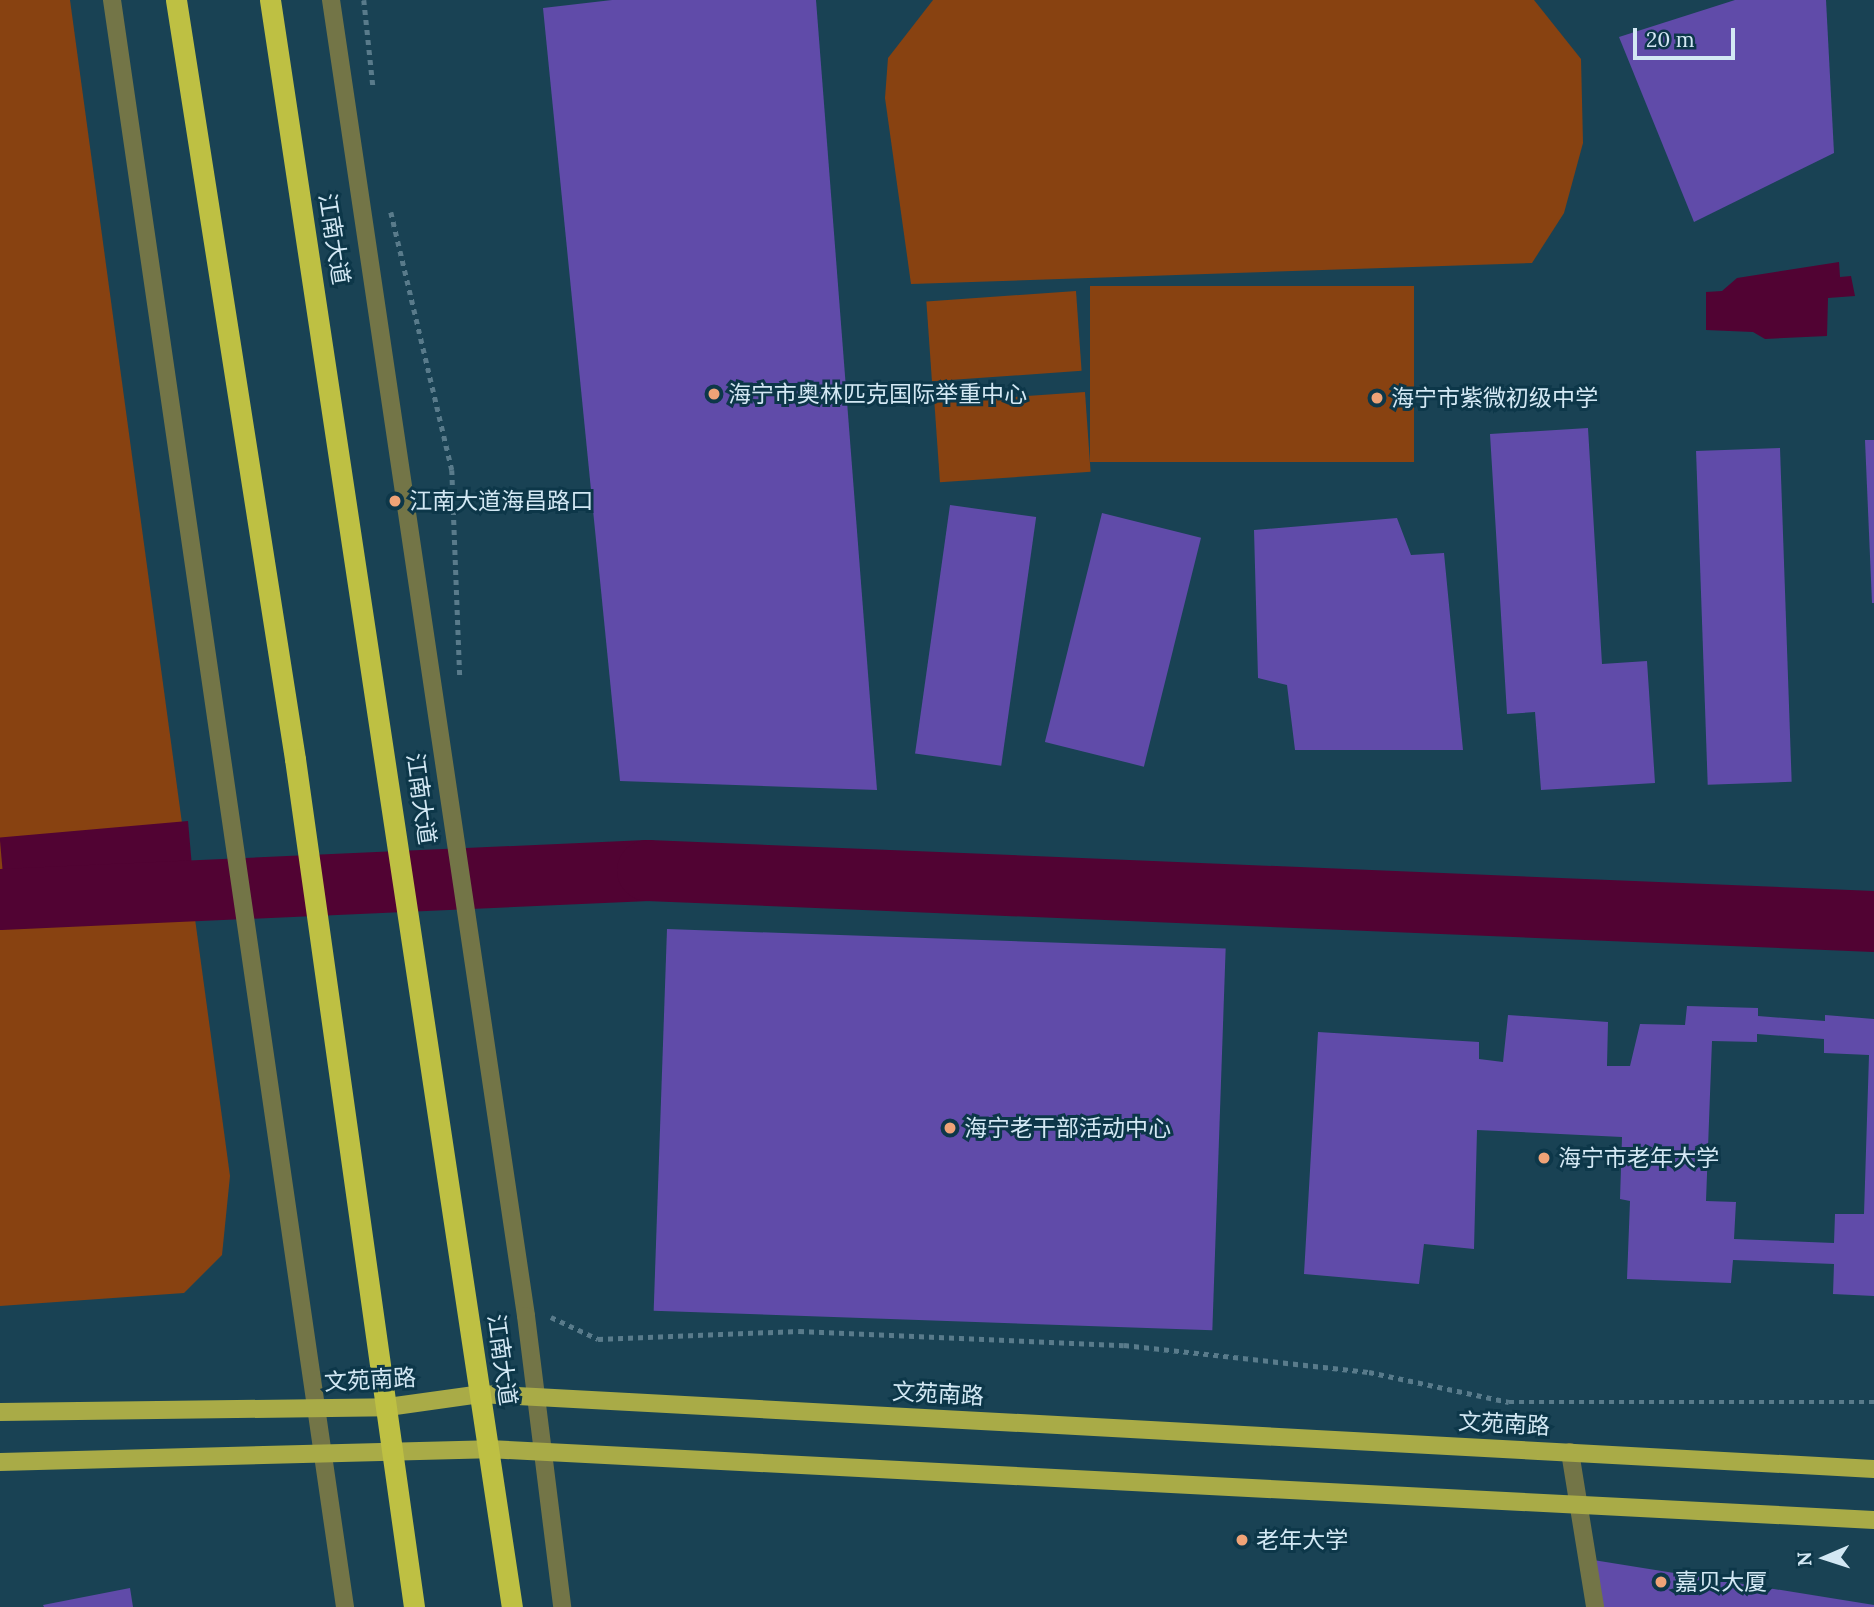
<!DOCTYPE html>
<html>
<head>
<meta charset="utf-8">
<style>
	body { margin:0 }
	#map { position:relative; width:1874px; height:1607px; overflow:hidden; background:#194254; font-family:Lora,"Noto Sans SC",serif }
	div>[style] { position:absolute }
	.green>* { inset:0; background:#884211; transform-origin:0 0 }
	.water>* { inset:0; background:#510333; transform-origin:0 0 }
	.river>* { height:61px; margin:-30.5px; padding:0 30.5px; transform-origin:30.5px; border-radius:30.5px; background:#510333 }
	.building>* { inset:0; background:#604ba9; transform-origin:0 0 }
	.path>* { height:4.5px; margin-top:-2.25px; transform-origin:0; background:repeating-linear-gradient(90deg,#597b8b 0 5px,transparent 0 10px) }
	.minor>* { height:18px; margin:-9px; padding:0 9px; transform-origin:9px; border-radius:9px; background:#737547 }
	.major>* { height:18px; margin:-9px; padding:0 9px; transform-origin:9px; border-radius:9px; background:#a9ab47 }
	.highway>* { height:21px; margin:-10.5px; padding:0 10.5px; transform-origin:10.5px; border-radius:10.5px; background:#bec043 }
	.dots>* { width:19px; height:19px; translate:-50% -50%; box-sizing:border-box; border:4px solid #0d3749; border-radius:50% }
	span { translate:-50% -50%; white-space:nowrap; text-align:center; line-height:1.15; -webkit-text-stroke:6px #0d3749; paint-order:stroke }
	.street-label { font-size:23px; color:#d3e8f4 }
	.poi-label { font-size:23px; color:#d3e8f4 }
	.left { translate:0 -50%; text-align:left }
	.north { position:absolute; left:1790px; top:1523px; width:70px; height:70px; -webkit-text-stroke:5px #0d3749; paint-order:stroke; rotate:267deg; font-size:19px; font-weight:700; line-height:28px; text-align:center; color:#d3e8f4 }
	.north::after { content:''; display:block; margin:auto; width:24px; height:32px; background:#d3e8f4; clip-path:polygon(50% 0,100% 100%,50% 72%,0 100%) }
	.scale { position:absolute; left:1633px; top:28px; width:102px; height:32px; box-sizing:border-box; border:4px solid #d3e8f4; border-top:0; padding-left:9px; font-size:21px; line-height:24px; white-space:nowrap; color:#d3e8f4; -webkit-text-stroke:5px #0d3749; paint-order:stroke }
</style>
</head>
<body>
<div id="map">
	<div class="green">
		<div style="clip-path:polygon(0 0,70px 0,230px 1176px,222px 1255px,184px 1293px,0 1306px)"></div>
		<div style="clip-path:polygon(933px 0,1534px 0,1581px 59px,1583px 143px,1564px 213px,1532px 263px,911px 284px,885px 98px,888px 58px)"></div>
		<div style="left:1414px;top:286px;width:176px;height:324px;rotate:90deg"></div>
		<div style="left:1076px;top:291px;width:80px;height:150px;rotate:86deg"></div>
		<div style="left:1085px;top:392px;width:80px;height:151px;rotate:86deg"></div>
	</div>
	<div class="water">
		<div style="clip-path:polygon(1839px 262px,1840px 277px,1851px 276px,1855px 296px,1828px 298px,1827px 336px,1765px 339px,1753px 332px,1706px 330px,1706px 292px,1722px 291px,1737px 278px)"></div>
		<div style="left:188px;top:821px;width:83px;height:189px;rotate:85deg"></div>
	</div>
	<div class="river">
		<div style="left:0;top:899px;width:648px;rotate:-2.57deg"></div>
		<div style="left:647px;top:870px;width:1228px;rotate:2.38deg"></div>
	</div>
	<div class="building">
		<div style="clip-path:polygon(612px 0,816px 0,877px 790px,620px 781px,543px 8px)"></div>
		<div style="clip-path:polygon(1735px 0,1826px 0,1834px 153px,1694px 222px,1619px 37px)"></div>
		<div style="clip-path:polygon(1588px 428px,1602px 664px,1647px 661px,1655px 783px,1541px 790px,1535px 712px,1507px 714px,1490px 434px)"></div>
		<div style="clip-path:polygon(1865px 440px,1874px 440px,1874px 603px,1872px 603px)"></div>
		<div style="left:1780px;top:448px;width:334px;height:84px;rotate:88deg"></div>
		<div style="left:950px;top:505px;width:87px;height:251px;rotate:8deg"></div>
		<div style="left:1102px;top:513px;width:102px;height:236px;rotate:14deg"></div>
		<div style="clip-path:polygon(1397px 518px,1411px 555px,1444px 553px,1463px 750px,1295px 750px,1287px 685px,1258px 678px,1254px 530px)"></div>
		<div style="left:667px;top:929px;width:559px;height:382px;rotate:2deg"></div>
		<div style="clip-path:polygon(evenodd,1687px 1006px,1758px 1008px,1758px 1016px,1825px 1021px,1825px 1015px,1874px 1019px,1874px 1296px,1833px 1294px,1834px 1264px,1733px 1260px,1731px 1283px,1627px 1279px,1630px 1201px,1620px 1199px,1622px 1137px,1477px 1130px,1474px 1249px,1424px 1244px,1419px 1284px,1304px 1274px,1318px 1032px,1479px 1042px,1479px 1059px,1503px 1062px,1508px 1015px,1608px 1022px,1607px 1066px,1630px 1066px,1640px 1024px,1685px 1025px,1687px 1006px,1757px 1034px,1824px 1039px,1824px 1053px,1869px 1055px,1864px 1214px,1835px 1214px,1834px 1243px,1734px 1239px,1736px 1202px,1706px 1201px,1712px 1041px,1757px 1042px,1757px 1034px)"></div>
		<div style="clip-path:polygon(1587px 1559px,1874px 1605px,1874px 1607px,1595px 1607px)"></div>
		<div style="clip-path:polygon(130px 1588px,133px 1607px,44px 1607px,43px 1605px)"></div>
	</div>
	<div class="path">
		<div style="left:364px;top:0;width:86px;rotate:84deg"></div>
		<div style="left:391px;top:212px;width:265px;rotate:76.7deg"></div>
		<div style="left:452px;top:470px;width:209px;rotate:87.8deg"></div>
		<div style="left:551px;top:1317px;width:52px;rotate:25.1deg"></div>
		<div style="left:598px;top:1339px;width:201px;rotate:-2.3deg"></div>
		<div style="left:799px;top:1331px;width:325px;rotate:2.5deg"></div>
		<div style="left:1124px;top:1345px;width:246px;rotate:6.3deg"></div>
		<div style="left:1369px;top:1372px;width:143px;rotate:12.1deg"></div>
		<div style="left:1509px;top:1402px;width:365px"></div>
	</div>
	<div class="minor">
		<div style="left:112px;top:0;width:1624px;rotate:81.75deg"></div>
		<div style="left:331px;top:0;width:1330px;rotate:81.57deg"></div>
		<div style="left:526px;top:1316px;width:293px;rotate:82.9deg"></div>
		<div style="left:1570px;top:1452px;width:157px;rotate:80.8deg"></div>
	</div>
	<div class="major">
		<div style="left:0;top:1412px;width:388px;rotate:-0.7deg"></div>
		<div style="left:388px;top:1407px;width:93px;rotate:-8deg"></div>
		<div style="left:480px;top:1394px;width:1396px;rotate:3.08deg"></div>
		<div style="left:0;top:1462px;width:488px;rotate:-1.5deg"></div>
		<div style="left:488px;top:1449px;width:1388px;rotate:2.93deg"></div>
	</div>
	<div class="highway">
		<div style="left:176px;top:0;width:768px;rotate:81.09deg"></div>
		<div style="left:295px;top:759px;width:856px;rotate:82.01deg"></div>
		<div style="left:270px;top:0;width:1625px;rotate:81.44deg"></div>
	</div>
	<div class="dots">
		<div style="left:714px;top:394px;background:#efa377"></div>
		<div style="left:1377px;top:398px;background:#efa377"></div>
		<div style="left:395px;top:501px;background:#efa377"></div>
		<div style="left:950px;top:1128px;background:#efa377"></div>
		<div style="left:1544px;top:1158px;background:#efa377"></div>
		<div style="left:1242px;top:1540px;background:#efa377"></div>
		<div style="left:1661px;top:1582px;background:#efa377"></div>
	</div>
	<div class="street-label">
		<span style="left:334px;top:239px;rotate:81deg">江南大道</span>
		<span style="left:421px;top:799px;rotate:82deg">江南大道</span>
		<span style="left:502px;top:1360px;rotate:82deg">江南大道</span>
		<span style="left:370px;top:1380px;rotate:-3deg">文苑南路</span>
		<span style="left:938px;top:1394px;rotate:3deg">文苑南路</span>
		<span style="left:1504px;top:1424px;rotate:3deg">文苑南路</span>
	</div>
	<div class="poi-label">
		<span class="left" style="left:728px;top:394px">海宁市奥林匹克国际举重中心</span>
		<span class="left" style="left:1391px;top:398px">海宁市紫微初级中学</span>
		<span class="left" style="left:409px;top:501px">江南大道海昌路口</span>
		<span class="left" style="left:964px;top:1128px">海宁老干部活动中心</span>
		<span class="left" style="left:1558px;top:1158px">海宁市老年大学</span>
		<span class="left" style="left:1256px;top:1540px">老年大学</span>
		<span class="left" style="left:1675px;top:1582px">嘉贝大厦</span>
	</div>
	<div class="north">N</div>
	<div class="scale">20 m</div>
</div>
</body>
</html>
